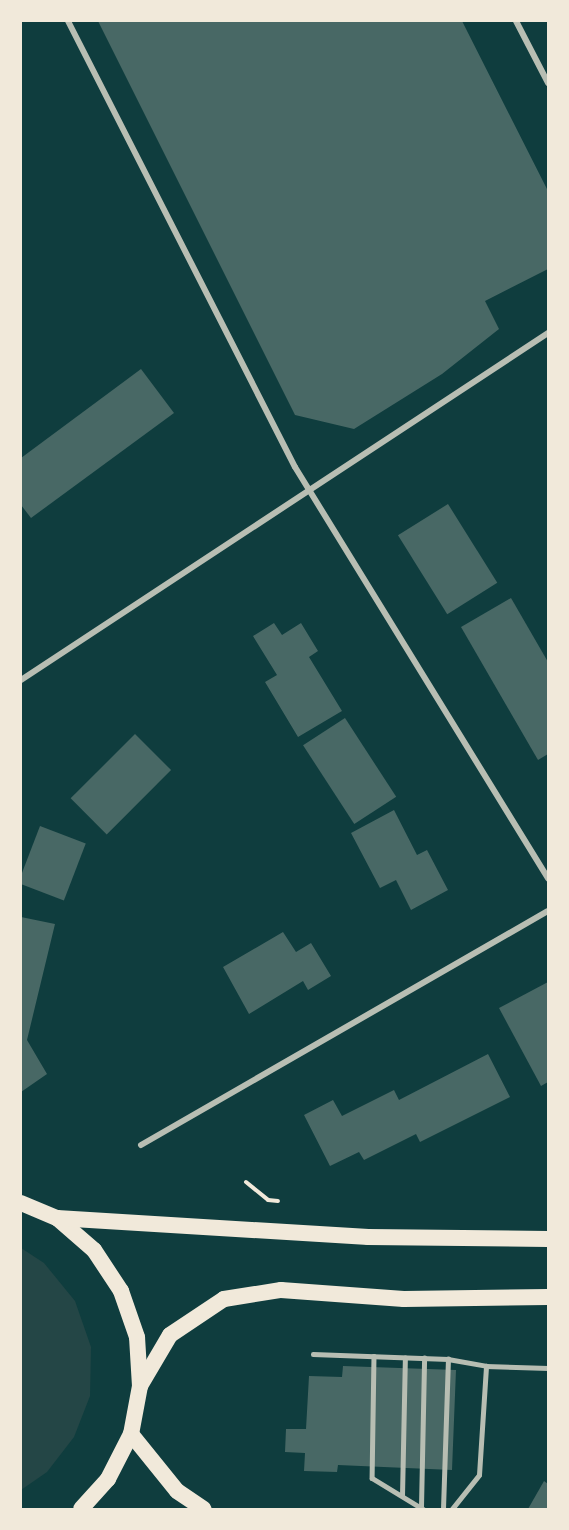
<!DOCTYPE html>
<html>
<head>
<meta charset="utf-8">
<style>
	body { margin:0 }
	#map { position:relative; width:569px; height:1530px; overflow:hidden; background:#0f3d3e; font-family:"Nunito Sans",sans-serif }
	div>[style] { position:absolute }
	.green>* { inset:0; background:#244646 }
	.building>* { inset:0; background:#486865; transform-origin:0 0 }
	.path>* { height:4px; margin:-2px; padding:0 2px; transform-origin:2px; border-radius:2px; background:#f1e9da }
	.service>* { height:4.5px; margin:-2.25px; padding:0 2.25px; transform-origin:2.25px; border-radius:2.25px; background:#b8beb3 }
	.minor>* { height:6px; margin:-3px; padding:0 3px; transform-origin:3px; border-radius:3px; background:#b8beb3 }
	.trunk>* { height:16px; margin:-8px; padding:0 8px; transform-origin:8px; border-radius:8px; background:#f1e9da }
	span { translate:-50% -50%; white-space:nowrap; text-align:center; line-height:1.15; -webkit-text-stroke:4.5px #f1e9da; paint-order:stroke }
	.frame { position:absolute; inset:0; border:22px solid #f1e9da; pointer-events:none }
</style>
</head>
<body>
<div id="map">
	<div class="green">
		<div style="clip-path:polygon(21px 1248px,44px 1263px,75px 1301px,91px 1347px,90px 1396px,74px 1437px,47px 1472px,21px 1490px)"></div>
	</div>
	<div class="building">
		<div style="clip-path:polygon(98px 21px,462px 21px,548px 191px,548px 269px,485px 301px,499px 329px,442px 374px,354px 429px,295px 415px)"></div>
		<div style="clip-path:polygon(141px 369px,174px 413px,31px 518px,21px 505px,21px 458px)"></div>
		<div style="left:448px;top:504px;width:93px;height:59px;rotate:58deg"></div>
		<div style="clip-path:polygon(511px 598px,548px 662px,548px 754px,538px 760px,461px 627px)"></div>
		<div style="clip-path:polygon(274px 623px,282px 635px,301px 623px,318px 651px,309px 657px,342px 711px,298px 737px,265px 682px,277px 675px,253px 636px)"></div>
		<div style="left:345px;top:718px;width:94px;height:50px;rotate:57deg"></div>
		<div style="left:135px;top:734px;width:51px;height:91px;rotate:45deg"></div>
		<div style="clip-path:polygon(394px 810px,417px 855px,427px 850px,448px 890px,411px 910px,396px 880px,380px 888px,351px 833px)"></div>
		<div style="left:40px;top:826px;width:49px;height:61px;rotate:21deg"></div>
		<div style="clip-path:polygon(21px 917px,55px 924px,27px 1040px,47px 1074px,21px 1092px)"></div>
		<div style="clip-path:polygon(283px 932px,296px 952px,311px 943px,331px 976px,308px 990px,303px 981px,249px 1014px,223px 967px)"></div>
		<div style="clip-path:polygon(548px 982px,548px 1082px,541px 1086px,499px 1008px)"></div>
		<div style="clip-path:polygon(488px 1054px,510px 1097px,420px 1142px,416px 1134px,364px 1160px,359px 1152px,330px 1166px,304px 1115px,333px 1100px,342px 1116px,394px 1090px,399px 1100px)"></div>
		<div style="clip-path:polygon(343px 1366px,456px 1370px,452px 1470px,338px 1465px,337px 1472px,304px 1471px,305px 1453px,285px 1452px,286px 1429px,306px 1429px,309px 1376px,342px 1377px)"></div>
		<div style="clip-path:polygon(544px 1481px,548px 1484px,548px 1509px,528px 1509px)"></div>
	</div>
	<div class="path">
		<div style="left:246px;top:1182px;width:28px;rotate:39deg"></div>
		<div style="left:268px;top:1200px;width:10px;rotate:6deg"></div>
	</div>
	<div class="service">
		<div style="left:313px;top:1354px;width:135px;rotate:2.1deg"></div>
		<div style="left:448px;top:1359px;width:39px;rotate:10deg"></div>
		<div style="left:486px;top:1366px;width:62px;rotate:1.8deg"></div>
		<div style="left:374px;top:1356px;width:122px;rotate:90.9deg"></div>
		<div style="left:372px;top:1478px;width:60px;rotate:31.3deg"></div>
		<div style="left:402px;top:1496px;width:138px;rotate:-88.8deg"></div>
		<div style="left:421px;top:1507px;width:149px;rotate:-88.8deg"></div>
		<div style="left:443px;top:1509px;width:150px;rotate:-88.1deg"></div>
		<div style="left:452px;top:1509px;width:43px;rotate:-51.5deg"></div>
		<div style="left:479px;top:1475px;width:109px;rotate:-86.3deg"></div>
	</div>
	<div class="minor">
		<div style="left:68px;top:21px;width:500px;rotate:63.03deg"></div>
		<div style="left:295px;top:467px;width:483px;rotate:58.4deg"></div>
		<div style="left:516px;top:21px;width:70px;rotate:62.7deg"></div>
		<div style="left:21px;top:680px;width:631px;rotate:-33.36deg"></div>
		<div style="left:141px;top:1145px;width:469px;rotate:-29.9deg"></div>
	</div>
	<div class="trunk">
		<div style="left:21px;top:1203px;width:39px;rotate:23deg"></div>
		<div style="left:57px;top:1218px;width:49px;rotate:40.9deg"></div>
		<div style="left:94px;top:1250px;width:49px;rotate:56.6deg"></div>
		<div style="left:121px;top:1291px;width:49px;rotate:70.8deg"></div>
		<div style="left:137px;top:1337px;width:49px;rotate:86.5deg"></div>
		<div style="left:140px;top:1386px;width:49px;rotate:100.6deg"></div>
		<div style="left:131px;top:1434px;width:51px;rotate:117.1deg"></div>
		<div style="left:108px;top:1479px;width:40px;rotate:132deg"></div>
		<div style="left:57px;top:1218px;width:312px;rotate:3.5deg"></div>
		<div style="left:368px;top:1237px;width:180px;rotate:0.6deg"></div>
		<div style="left:140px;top:1386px;width:59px;rotate:-59.5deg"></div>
		<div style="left:170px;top:1335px;width:65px;rotate:-33.7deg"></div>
		<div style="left:224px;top:1299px;width:58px;rotate:-9deg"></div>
		<div style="left:281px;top:1290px;width:123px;rotate:4.2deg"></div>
		<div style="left:404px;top:1299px;width:144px;rotate:-0.8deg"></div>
		<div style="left:131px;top:1434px;width:73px;rotate:51.1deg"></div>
		<div style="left:177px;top:1491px;width:32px;rotate:34deg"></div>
	</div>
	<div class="frame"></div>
</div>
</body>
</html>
